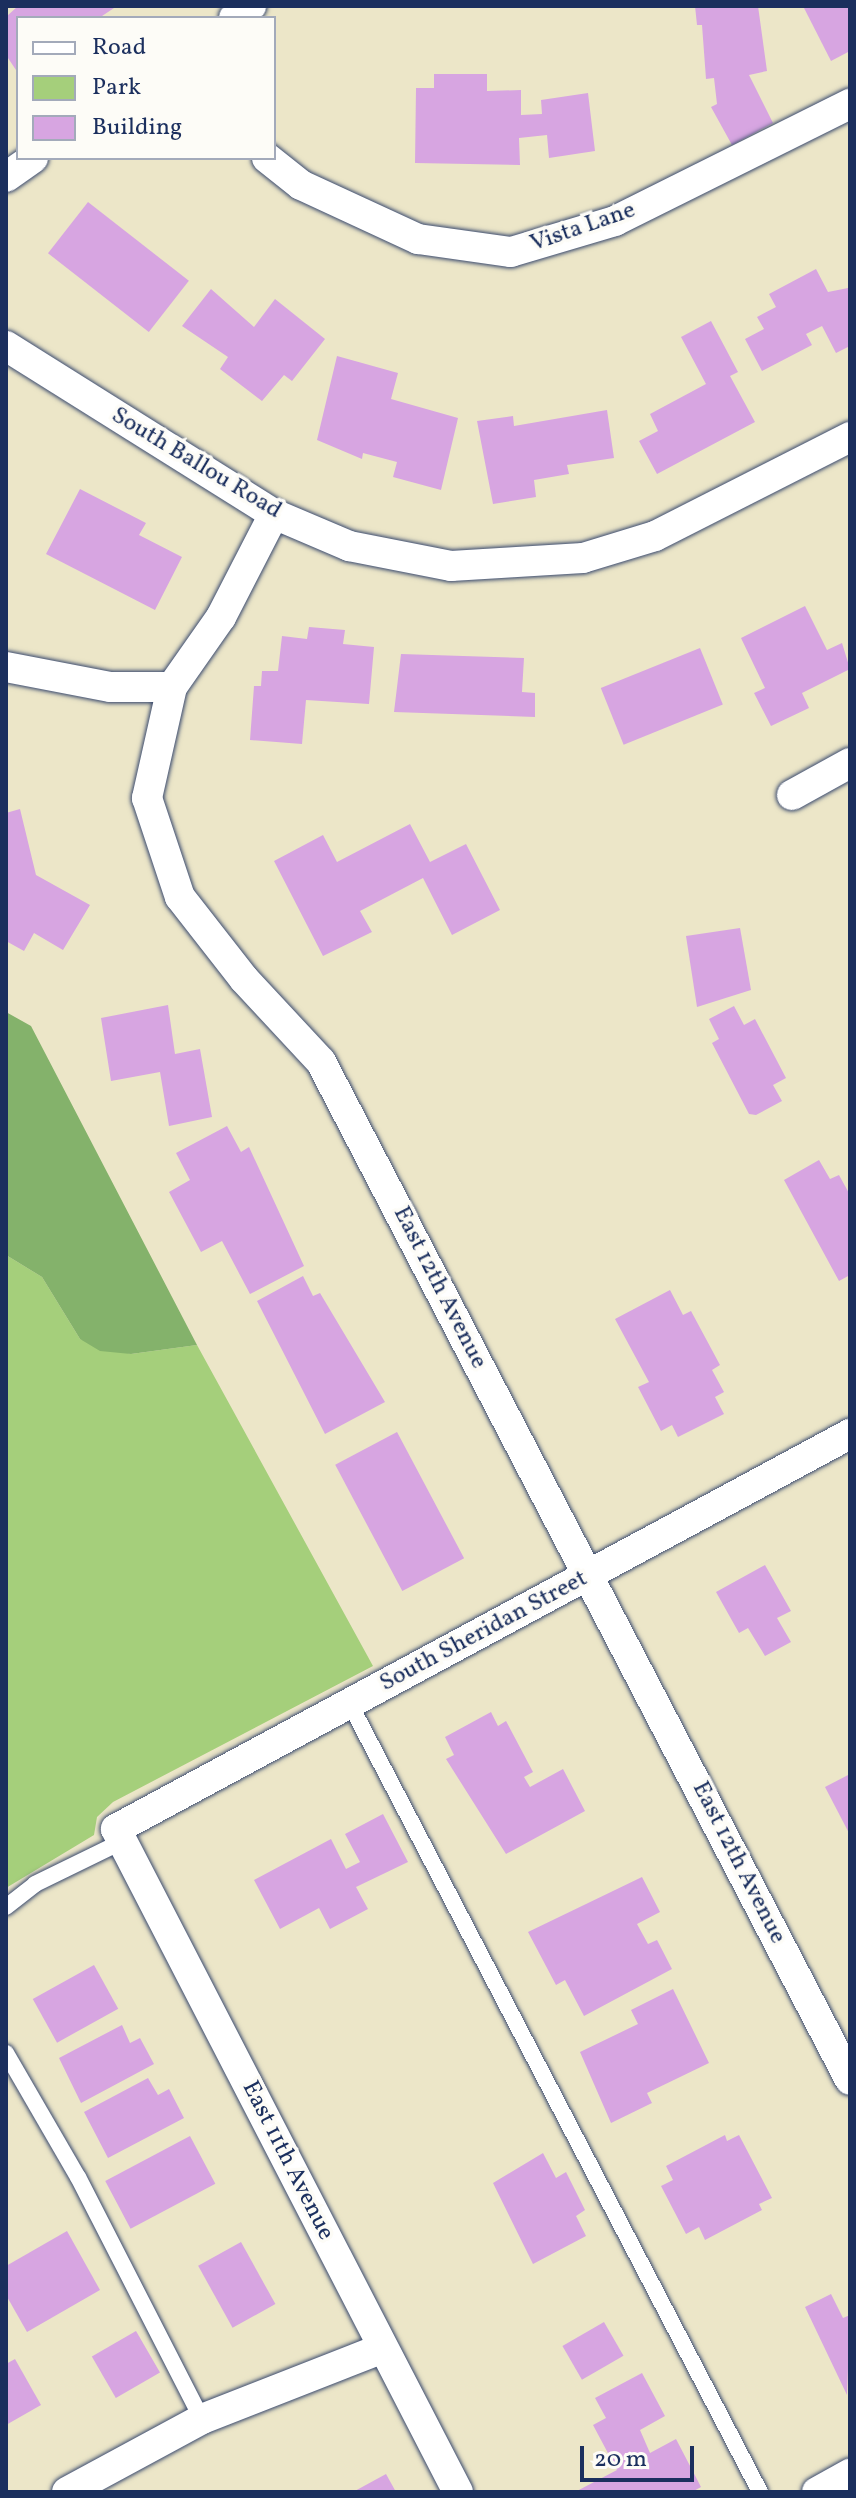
<!DOCTYPE html>
<html>
<head>
<meta charset="utf-8">
<style>
	body { margin:0 }
	#map { position:relative; width:856px; height:2498px; overflow:hidden; background:#ece6c8; font-family:Vollkorn,serif }
	div>[style] { position:absolute }
	.green>* { inset:0; background:#a5cf7b }
	.forest>* { inset:0; background:#84b26b }
	.building>* { inset:0; background:#d7a5e1; transform-origin:0 0 }
	.roads { filter:drop-shadow(0 0 2px #3a4a6e) drop-shadow(0 0 2px #3a4a6e) }
	.service>* { height:16px; margin:-8px; padding:0 8px; transform-origin:8px; border-radius:8px; background:#fff }
	.minor>* { height:30px; margin:-15px; padding:0 15px; transform-origin:15px; border-radius:15px; background:#fff }
	span { translate:-50% -50%; white-space:nowrap; text-align:center; line-height:1.15; -webkit-text-stroke:7px #fdfcf7; paint-order:stroke }
	.street-label { font-size:24px; color:#1b2f5e }
	.frame { position:absolute; inset:0; border:8px solid #1b2f5e; pointer-events:none }
	.legend { position:absolute; left:16px; top:16px; width:260px; height:144px; box-sizing:border-box; background:#fdfcf7; border:2px solid #a3aaba; margin:0; padding:10px 14px; list-style:none; font-size:24px; color:#1b2f5e }
	.legend li { display:flex; align-items:center; gap:16px; height:40px }
	.legend b { width:40px; border:2px solid #a3aaba }
	.scale { position:absolute; left:580px; top:2446px; width:114px; height:36px; box-sizing:border-box; border:4px solid #1b2f5e; border-top:0; padding-left:10px; font-size:24px; line-height:28px; white-space:nowrap; color:#1b2f5e; -webkit-text-stroke:6px #fdfcf7; paint-order:stroke }
</style>
</head>
<body>
<div id="map">
	<div class="green">
		<div style="clip-path:polygon(6px 1255px,42px 1277px,80px 1339px,131px 1354px,197px 1345px,373px 1666px,113px 1802px,97px 1817px,94px 1835px,6px 1888px)"></div>
	</div>
	<div class="forest">
		<div style="clip-path:polygon(6px 1012px,31px 1026px,197px 1345px,131px 1354px,100px 1351px,80px 1339px,42px 1277px,6px 1255px)"></div>
	</div>
	<div class="building">
		<div style="clip-path:polygon(18px 6px,117px 6px,99px 18px,18px 18px,18px 73px,6px 55px,6px 17px)"></div>
		<div style="clip-path:polygon(695px 6px,758px 6px,767px 71px,749px 75px,773px 123px,732px 145px,711px 107px,717px 104px,714px 78px,706px 79px,702px 25px,697px 25px)"></div>
		<div style="clip-path:polygon(803px 6px,850px 6px,850px 51px,831px 61px)"></div>
		<div style="clip-path:polygon(434px 74px,487px 74px,487px 91px,521px 90px,521px 115px,542px 114px,541px 100px,588px 93px,595px 151px,549px 158px,547px 135px,519px 138px,520px 165px,415px 163px,416px 88px,434px 88px)"></div>
		<div style="left:88px;top:202px;width:128px;height:65px;rotate:38deg"></div>
		<div style="clip-path:polygon(816px 269px,828px 292px,848px 288px,850px 293px,850px 346px,836px 353px,822px 326px,806px 334px,812px 345px,762px 371px,745px 339px,764px 329px,757px 317px,776px 307px,769px 294px)"></div>
		<div style="clip-path:polygon(211px 289px,254px 327px,275px 299px,325px 339px,292px 381px,284px 375px,262px 401px,220px 369px,228px 357px,182px 326px)"></div>
		<div style="clip-path:polygon(711px 321px,738px 372px,730px 376px,755px 422px,657px 474px,639px 441px,658px 431px,650px 414px,706px 384px,681px 337px)"></div>
		<div style="clip-path:polygon(337px 356px,398px 373px,391px 399px,458px 418px,441px 490px,393px 477px,397px 462px,363px 453px,362px 459px,317px 440px)"></div>
		<div style="clip-path:polygon(607px 410px,614px 458px,567px 465px,569px 474px,534px 480px,536px 497px,493px 504px,477px 421px,513px 416px,514px 426px)"></div>
		<div style="clip-path:polygon(80px 489px,146px 523px,139px 535px,182px 557px,155px 610px,46px 554px)"></div>
		<div style="clip-path:polygon(805px 606px,827px 650px,842px 643px,850px 669px,802px 693px,809px 708px,771px 726px,754px 693px,765px 688px,741px 638px)"></div>
		<div style="clip-path:polygon(309px 627px,345px 630px,343px 644px,374px 647px,369px 704px,306px 700px,302px 744px,250px 740px,254px 686px,261px 686px,262px 671px,278px 671px,282px 636px,307px 639px)"></div>
		<div style="left:700px;top:648px;width:61px;height:107px;rotate:68deg"></div>
		<div style="clip-path:polygon(401px 654px,524px 658px,522px 692px,535px 693px,535px 717px,394px 712px)"></div>
		<div style="clip-path:polygon(20px 809px,36px 875px,90px 905px,63px 950px,34px 933px,24px 951px,6px 941px,6px 813px)"></div>
		<div style="clip-path:polygon(410px 824px,430px 862px,466px 844px,500px 910px,452px 935px,423px 878px,360px 911px,372px 932px,323px 956px,274px 861px,323px 835px,337px 862px)"></div>
		<div style="clip-path:polygon(740px 928px,751px 990px,697px 1007px,686px 936px)"></div>
		<div style="clip-path:polygon(168px 1005px,175px 1054px,200px 1049px,212px 1117px,169px 1126px,160px 1072px,111px 1081px,101px 1018px)"></div>
		<div style="clip-path:polygon(734px 1006px,744px 1025px,755px 1019px,786px 1078px,773px 1085px,782px 1101px,756px 1115px,749px 1114px,712px 1043px,719px 1039px,709px 1019px)"></div>
		<div style="clip-path:polygon(227px 1126px,241px 1152px,249px 1147px,304px 1266px,250px 1294px,222px 1241px,201px 1252px,169px 1192px,190px 1180px,176px 1153px)"></div>
		<div style="clip-path:polygon(819px 1160px,830px 1179px,839px 1175px,850px 1195px,850px 1275px,839px 1281px,784px 1180px)"></div>
		<div style="clip-path:polygon(303px 1276px,313px 1296px,320px 1293px,385px 1402px,325px 1434px,257px 1301px)"></div>
		<div style="clip-path:polygon(670px 1290px,683px 1315px,691px 1311px,720px 1365px,712px 1370px,724px 1392px,715px 1397px,724px 1414px,678px 1437px,672px 1425px,661px 1431px,638px 1387px,649px 1382px,615px 1319px)"></div>
		<div style="left:397px;top:1432px;width:143px;height:70px;rotate:62deg"></div>
		<div style="clip-path:polygon(765px 1565px,791px 1611px,777px 1618px,791px 1642px,765px 1656px,748px 1628px,739px 1633px,716px 1592px)"></div>
		<div style="clip-path:polygon(491px 1712px,498px 1726px,506px 1721px,533px 1772px,524px 1777px,530px 1787px,563px 1769px,585px 1811px,506px 1854px,446px 1759px,454px 1755px,445px 1737px)"></div>
		<div style="clip-path:polygon(850px 1774px,850px 1835px,825px 1787px)"></div>
		<div style="clip-path:polygon(383px 1814px,408px 1862px,356px 1887px,368px 1909px,330px 1929px,319px 1908px,280px 1929px,254px 1880px,331px 1839px,346px 1869px,360px 1862px,345px 1834px)"></div>
		<div style="clip-path:polygon(642px 1877px,660px 1912px,637px 1924px,648px 1944px,657px 1940px,672px 1969px,584px 2016px,565px 1980px,556px 1985px,528px 1932px)"></div>
		<div style="left:94px;top:1965px;width:50px;height:70px;rotate:61deg"></div>
		<div style="clip-path:polygon(673px 1989px,709px 2063px,647px 2093px,652px 2103px,611px 2123px,580px 2052px,638px 2024px,631px 2010px)"></div>
		<div style="clip-path:polygon(122px 2025px,130px 2043px,140px 2038px,154px 2064px,81px 2103px,59px 2058px)"></div>
		<div style="clip-path:polygon(148px 2078px,158px 2095px,169px 2089px,184px 2118px,108px 2158px,84px 2112px)"></div>
		<div style="clip-path:polygon(725px 2135px,727px 2141px,739px 2135px,772px 2198px,759px 2204px,762px 2210px,705px 2240px,699px 2227px,686px 2234px,661px 2186px,673px 2180px,666px 2166px)"></div>
		<div style="left:190px;top:2136px;width:54px;height:96px;rotate:62deg"></div>
		<div style="clip-path:polygon(543px 2153px,556px 2178px,566px 2172px,585px 2210px,576px 2216px,586px 2236px,533px 2264px,493px 2183px)"></div>
		<div style="clip-path:polygon(67px 2231px,100px 2290px,27px 2332px,6px 2295px,6px 2266px)"></div>
		<div style="left:241px;top:2242px;width:71px;height:49px;rotate:61deg"></div>
		<div style="clip-path:polygon(831px 2294px,843px 2318px,850px 2315px,847px 2395px,805px 2307px)"></div>
		<div style="left:604px;top:2322px;width:39px;height:48px;rotate:60deg"></div>
		<div style="left:136px;top:2331px;width:48px;height:51px;rotate:60deg"></div>
		<div style="clip-path:polygon(15px 2359px,41px 2405px,6px 2425px,6px 2364px)"></div>
		<div style="clip-path:polygon(642px 2373px,665px 2416px,640px 2430px,650px 2453px,676px 2439px,701px 2487px,692px 2492px,575px 2492px,617px 2470px,593px 2425px,606px 2418px,595px 2398px)"></div>
		<div style="clip-path:polygon(386px 2474px,396px 2492px,353px 2492px)"></div>
	</div>
	<div class="roads">
		<div class="service">
			<div style="left:350px;top:1704px;width:888px;rotate:62.51deg"></div>
			<div style="left:6px;top:1907px;width:37px;rotate:-38deg"></div>
			<div style="left:35px;top:1884px;width:98px;rotate:-26deg"></div>
			<div style="left:6px;top:2053px;width:143px;rotate:59.9deg"></div>
			<div style="left:78px;top:2177px;width:272px;rotate:62.9deg"></div>
		</div>
		<div class="minor">
			<div style="left:234px;top:18px;width:21px;rotate:-35deg"></div>
			<div style="left:267px;top:158px;width:43px;rotate:38.5deg"></div>
			<div style="left:301px;top:185px;width:129px;rotate:24.8deg"></div>
			<div style="left:418px;top:239px;width:94px;rotate:8deg"></div>
			<div style="left:511px;top:252px;width:109px;rotate:-16.6deg"></div>
			<div style="left:615px;top:221px;width:263px;rotate:-26.5deg"></div>
			<div style="left:6px;top:177px;width:33px;rotate:-35deg"></div>
			<div style="left:6px;top:346px;width:316px;rotate:32.1deg"></div>
			<div style="left:274px;top:514px;width:82px;rotate:23.1deg"></div>
			<div style="left:349px;top:546px;width:104px;rotate:11.1deg"></div>
			<div style="left:451px;top:566px;width:132px;rotate:-3.5deg"></div>
			<div style="left:583px;top:558px;width:75px;rotate:-17deg"></div>
			<div style="left:655px;top:536px;width:219px;rotate:-26.9deg"></div>
			<div style="left:274px;top:514px;width:116px;rotate:117.2deg"></div>
			<div style="left:221px;top:617px;width:85px;rotate:125deg"></div>
			<div style="left:172px;top:687px;width:114px;rotate:102.7deg"></div>
			<div style="left:147px;top:798px;width:104px;rotate:71.6deg"></div>
			<div style="left:180px;top:897px;width:104px;rotate:52deg"></div>
			<div style="left:244px;top:979px;width:113px;rotate:47.1deg"></div>
			<div style="left:321px;top:1062px;width:1147px;rotate:62.54deg"></div>
			<div style="left:6px;top:667px;width:106px;rotate:10.9deg"></div>
			<div style="left:110px;top:687px;width:62px"></div>
			<div style="left:792px;top:795px;width:66px;rotate:-28.9deg"></div>
			<div style="left:67px;top:2492px;width:153px;rotate:-28.4deg"></div>
			<div style="left:202px;top:2419px;width:194px;rotate:-21.4deg"></div>
			<div style="left:458px;top:2492px;width:746px;rotate:-117.29deg"></div>
			<div style="left:116px;top:1829px;width:834px;rotate:-28.29deg"></div>
			<div style="left:817px;top:2492px;width:38px;rotate:-29deg"></div>
		</div>
	</div>
	<div class="street-label">
		<span style="left:583px;top:228px;rotate:-19deg">Vista Lane</span>
		<span style="left:196px;top:464px;rotate:31deg">South Ballou Road</span>
		<span style="left:439px;top:1288px;rotate:63deg">East 12th Avenue</span>
		<span style="left:484px;top:1632px;rotate:-28deg">South Sheridan Street</span>
		<span style="left:738px;top:1863px;rotate:63deg">East 12th Avenue</span>
		<span style="left:287px;top:2161px;rotate:63deg">East 11th Avenue</span>
	</div>
	<div class="frame"></div>
	<ul class="legend">
	<li><b style="height:10px;background:#fff"></b>Road</li>
	<li><b style="height:22px;background:#a5cf7b"></b>Park</li>
	<li><b style="height:22px;background:#d7a5e1"></b>Building</li>
	</ul>
	<div class="scale">20 m</div>
</div>
</body>
</html>
